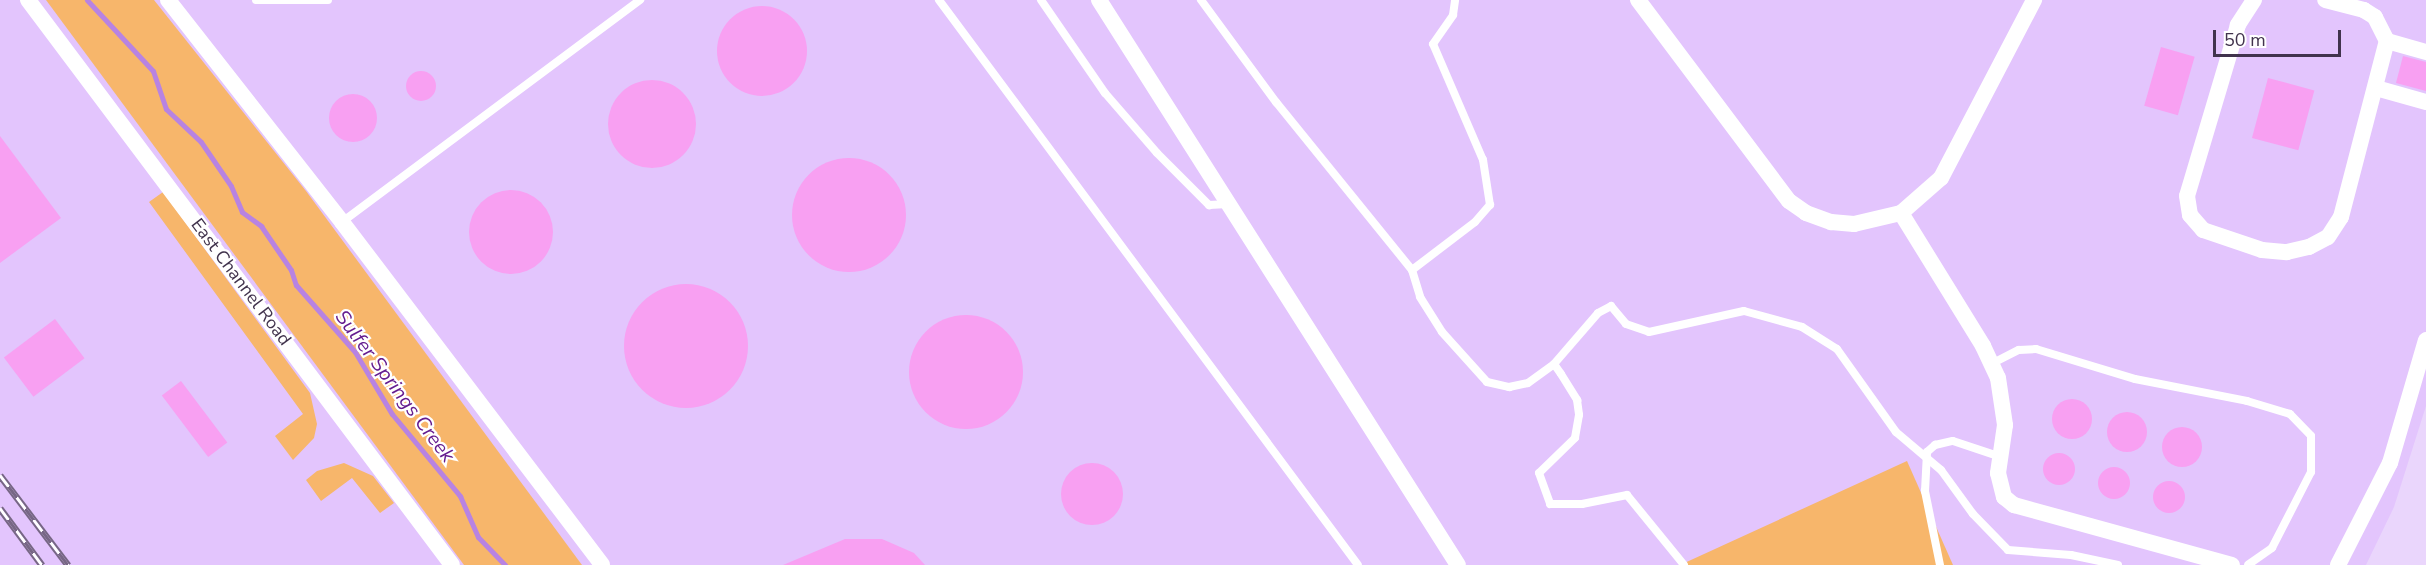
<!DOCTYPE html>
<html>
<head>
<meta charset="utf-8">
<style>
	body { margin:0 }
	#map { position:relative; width:2426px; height:565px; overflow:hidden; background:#ead6fc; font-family:"Nunito Sans",sans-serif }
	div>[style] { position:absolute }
	.built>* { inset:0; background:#e3c5fd }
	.green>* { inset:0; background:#f7b66b }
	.stream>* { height:5px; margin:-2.5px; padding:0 2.5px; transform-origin:2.5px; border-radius:2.5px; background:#b883e2 }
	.building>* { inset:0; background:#f8a0f2; transform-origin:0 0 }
	.round { border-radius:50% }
	.lane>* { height:8px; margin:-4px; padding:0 4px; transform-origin:4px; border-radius:4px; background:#fff }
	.street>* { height:16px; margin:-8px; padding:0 8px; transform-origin:8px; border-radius:8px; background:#fff }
	.rail>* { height:7px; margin-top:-3.5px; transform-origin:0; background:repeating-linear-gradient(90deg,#fff 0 14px,#776785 0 28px); box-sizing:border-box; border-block:2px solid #776785 }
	span { translate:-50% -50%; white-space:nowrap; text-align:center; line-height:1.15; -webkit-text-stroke:4.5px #fff; paint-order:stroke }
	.street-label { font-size:18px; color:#41334d }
	.water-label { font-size:20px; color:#651d8f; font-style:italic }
	.scale { position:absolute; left:2213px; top:30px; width:128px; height:27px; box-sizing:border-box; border:3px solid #41334d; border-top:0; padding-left:8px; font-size:18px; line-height:21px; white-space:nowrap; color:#41334d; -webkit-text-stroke:4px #fff; paint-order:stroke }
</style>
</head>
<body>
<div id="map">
	<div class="built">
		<div style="clip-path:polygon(0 0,107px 0,527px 565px,0 565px)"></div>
		<div style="clip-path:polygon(137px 0,2426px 0,2426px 406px,2394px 507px,2366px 565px,562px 565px)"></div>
	</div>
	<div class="green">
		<div style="clip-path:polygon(46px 0,154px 0,306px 191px,582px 565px,464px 565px)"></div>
		<div style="clip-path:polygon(163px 192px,310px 393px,317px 424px,314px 438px,293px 460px,275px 436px,303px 414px,149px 202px)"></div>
		<div style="clip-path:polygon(1907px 461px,1953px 565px,1680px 565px)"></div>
		<div style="clip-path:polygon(344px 463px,373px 476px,394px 503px,380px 513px,352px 478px,321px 501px,306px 480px,317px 471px)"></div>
	</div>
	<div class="stream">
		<div style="left:87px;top:0;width:97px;rotate:47.1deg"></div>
		<div style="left:153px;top:71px;width:40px;rotate:71.1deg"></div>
		<div style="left:166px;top:109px;width:48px;rotate:43.3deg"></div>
		<div style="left:201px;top:142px;width:53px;rotate:55.7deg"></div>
		<div style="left:231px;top:186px;width:28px;rotate:67deg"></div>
		<div style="left:242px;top:212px;width:24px;rotate:36deg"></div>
		<div style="left:261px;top:226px;width:53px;rotate:55.7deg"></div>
		<div style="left:291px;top:270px;width:16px;rotate:72deg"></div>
		<div style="left:296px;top:285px;width:89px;rotate:48.6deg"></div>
		<div style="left:355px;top:352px;width:72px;rotate:59.2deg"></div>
		<div style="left:392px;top:414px;width:107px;rotate:50.3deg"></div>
		<div style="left:460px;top:496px;width:45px;rotate:66.3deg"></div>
		<div style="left:478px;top:537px;width:39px;rotate:46deg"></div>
	</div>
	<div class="building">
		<div class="round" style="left:717px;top:6px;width:90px;height:90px"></div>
		<div style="left:2161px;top:47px;width:35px;height:61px;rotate:16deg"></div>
		<div style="clip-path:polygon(2403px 56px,2426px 62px,2426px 91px,2396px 83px)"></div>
		<div class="round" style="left:406px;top:71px;width:30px;height:30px"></div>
		<div style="left:2268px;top:78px;width:48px;height:62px;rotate:15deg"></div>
		<div class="round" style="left:608px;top:80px;width:88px;height:88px"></div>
		<div class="round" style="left:329px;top:94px;width:48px;height:48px"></div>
		<div style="clip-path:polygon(0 136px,61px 218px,0 263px)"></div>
		<div class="round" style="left:792px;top:158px;width:114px;height:114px"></div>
		<div class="round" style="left:469px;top:190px;width:84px;height:84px"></div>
		<div class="round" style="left:624px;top:284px;width:124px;height:124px"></div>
		<div class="round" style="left:909px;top:315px;width:114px;height:114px"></div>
		<div style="left:55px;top:319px;width:49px;height:64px;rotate:53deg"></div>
		<div style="left:181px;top:381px;width:77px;height:24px;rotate:53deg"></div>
		<div class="round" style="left:2052px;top:399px;width:40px;height:40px"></div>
		<div class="round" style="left:2107px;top:412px;width:40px;height:40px"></div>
		<div class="round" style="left:2162px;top:427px;width:40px;height:40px"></div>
		<div class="round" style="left:2043px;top:453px;width:32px;height:32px"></div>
		<div class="round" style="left:1061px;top:463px;width:62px;height:62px"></div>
		<div class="round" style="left:2098px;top:467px;width:32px;height:32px"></div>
		<div class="round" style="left:2153px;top:481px;width:32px;height:32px"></div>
		<div style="clip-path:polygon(845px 539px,882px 539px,914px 553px,925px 565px,783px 565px)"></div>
	</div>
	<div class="lane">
		<div style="left:256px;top:0;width:72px"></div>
		<div style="left:939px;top:0;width:703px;rotate:53.44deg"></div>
		<div style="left:1041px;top:0;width:113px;rotate:55.5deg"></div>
		<div style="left:1105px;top:93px;width:79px;rotate:49.1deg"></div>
		<div style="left:1157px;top:153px;width:74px;rotate:45deg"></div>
		<div style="left:1209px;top:205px;width:19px;rotate:-3deg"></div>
		<div style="left:1201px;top:0;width:127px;rotate:53.7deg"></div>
		<div style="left:1276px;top:102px;width:216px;rotate:51deg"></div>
		<div style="left:1412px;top:270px;width:28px;rotate:73deg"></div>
		<div style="left:1420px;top:297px;width:41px;rotate:57.8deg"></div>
		<div style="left:1442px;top:332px;width:67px;rotate:48deg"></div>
		<div style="left:1487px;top:382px;width:23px;rotate:13deg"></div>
		<div style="left:1509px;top:387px;width:19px;rotate:-12deg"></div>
		<div style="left:1528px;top:383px;width:32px;rotate:-36deg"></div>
		<div style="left:1554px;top:364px;width:12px;rotate:55deg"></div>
		<div style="left:1561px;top:374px;width:31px;rotate:58deg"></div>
		<div style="left:1577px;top:400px;width:15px;rotate:82deg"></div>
		<div style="left:1579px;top:415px;width:23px;rotate:100deg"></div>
		<div style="left:1575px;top:438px;width:50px;rotate:135.8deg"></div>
		<div style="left:1539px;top:473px;width:33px;rotate:70deg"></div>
		<div style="left:1550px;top:504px;width:32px"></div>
		<div style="left:1582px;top:504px;width:46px;rotate:-11.3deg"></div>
		<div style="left:1627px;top:495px;width:90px;rotate:50.8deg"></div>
		<div style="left:342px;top:222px;width:372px;rotate:-36.7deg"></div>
		<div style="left:1412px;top:270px;width:79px;rotate:-37.3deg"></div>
		<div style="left:1475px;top:222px;width:23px;rotate:-49deg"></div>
		<div style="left:1490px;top:205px;width:46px;rotate:-98.8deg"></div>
		<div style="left:1483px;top:160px;width:126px;rotate:-113.3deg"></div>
		<div style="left:1433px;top:44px;width:35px;rotate:-55deg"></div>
		<div style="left:1453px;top:15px;width:15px;rotate:-82deg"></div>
		<div style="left:1554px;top:364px;width:67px;rotate:-49.2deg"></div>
		<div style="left:1598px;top:313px;width:15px;rotate:-28deg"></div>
		<div style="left:1611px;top:306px;width:23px;rotate:50deg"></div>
		<div style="left:1626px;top:324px;width:24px;rotate:19deg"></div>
		<div style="left:1649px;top:332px;width:97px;rotate:-12.5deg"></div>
		<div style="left:1744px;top:311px;width:60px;rotate:15.4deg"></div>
		<div style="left:1802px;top:327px;width:41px;rotate:32.2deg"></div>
		<div style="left:1837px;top:349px;width:102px;rotate:54.6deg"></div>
		<div style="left:1896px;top:432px;width:59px;rotate:40.2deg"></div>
		<div style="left:1941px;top:470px;width:54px;rotate:54deg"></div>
		<div style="left:1973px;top:514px;width:50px;rotate:45.8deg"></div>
		<div style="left:2008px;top:550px;width:63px;rotate:4.5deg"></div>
		<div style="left:2071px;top:555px;width:48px;rotate:12deg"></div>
		<div style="left:1991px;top:364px;width:31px;rotate:-27deg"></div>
		<div style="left:2019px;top:350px;width:17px;rotate:-3deg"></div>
		<div style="left:2036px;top:349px;width:103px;rotate:16.9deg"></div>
		<div style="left:2135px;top:379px;width:114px;rotate:11.1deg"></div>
		<div style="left:2247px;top:401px;width:45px;rotate:16.8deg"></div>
		<div style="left:2290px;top:414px;width:30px;rotate:46deg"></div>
		<div style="left:2311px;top:436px;width:36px;rotate:90deg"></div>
		<div style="left:2311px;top:472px;width:85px;rotate:117.2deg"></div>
		<div style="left:2272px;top:548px;width:29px;rotate:145deg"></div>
		<div style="left:1940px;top:565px;width:76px;rotate:-101.5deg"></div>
		<div style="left:1925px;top:491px;width:39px;rotate:-87deg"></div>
		<div style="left:1927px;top:452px;width:11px;rotate:-41deg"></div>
		<div style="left:1935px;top:445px;width:18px;rotate:-13deg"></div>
		<div style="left:1953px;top:441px;width:51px;rotate:18.4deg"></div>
	</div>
	<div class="street">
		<div style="left:28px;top:0;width:706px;rotate:53.11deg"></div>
		<div style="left:168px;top:0;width:282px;rotate:51.9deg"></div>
		<div style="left:342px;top:222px;width:430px;rotate:52.8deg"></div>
		<div style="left:1099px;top:0;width:669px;rotate:57.57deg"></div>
		<div style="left:1638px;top:0;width:251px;rotate:53.1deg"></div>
		<div style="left:1789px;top:201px;width:21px;rotate:35deg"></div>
		<div style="left:1806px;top:213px;width:27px;rotate:20deg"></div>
		<div style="left:1831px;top:222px;width:23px;rotate:5deg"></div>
		<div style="left:1854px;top:224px;width:48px;rotate:-13.2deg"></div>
		<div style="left:1901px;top:213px;width:53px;rotate:-41.2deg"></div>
		<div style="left:1941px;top:178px;width:201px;rotate:-62.4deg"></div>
		<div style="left:2254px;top:0;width:30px;rotate:123deg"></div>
		<div style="left:2238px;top:25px;width:178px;rotate:106.6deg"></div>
		<div style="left:2187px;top:196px;width:19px;rotate:81deg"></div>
		<div style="left:2190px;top:215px;width:20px;rotate:49deg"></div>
		<div style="left:2203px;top:230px;width:62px;rotate:18.7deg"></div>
		<div style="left:2262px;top:250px;width:25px;rotate:5deg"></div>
		<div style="left:2287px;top:252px;width:23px;rotate:-13deg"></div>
		<div style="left:2309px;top:247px;width:21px;rotate:-28deg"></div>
		<div style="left:2328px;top:237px;width:24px;rotate:-57deg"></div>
		<div style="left:2341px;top:217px;width:182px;rotate:-75.4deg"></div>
		<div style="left:2387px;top:41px;width:27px;rotate:-117deg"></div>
		<div style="left:2375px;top:17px;width:13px;rotate:-148deg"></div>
		<div style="left:2364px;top:10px;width:40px;rotate:-165.6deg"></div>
		<div style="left:2387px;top:41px;width:41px;rotate:15.8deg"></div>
		<div style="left:2376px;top:88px;width:52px;rotate:15.6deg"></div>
		<div style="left:1901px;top:213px;width:156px;rotate:58.3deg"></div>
		<div style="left:1983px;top:346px;width:35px;rotate:65deg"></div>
		<div style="left:1998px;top:378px;width:48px;rotate:81.5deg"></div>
		<div style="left:2005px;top:425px;width:49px;rotate:98.3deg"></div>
		<div style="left:1998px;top:473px;width:25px;rotate:76deg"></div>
		<div style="left:2004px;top:497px;width:13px;rotate:39deg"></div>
		<div style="left:2014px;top:505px;width:226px;rotate:15.4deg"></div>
		<div style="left:2338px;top:565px;width:114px;rotate:-63deg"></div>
		<div style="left:2390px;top:463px;width:128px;rotate:-73.7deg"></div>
	</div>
	<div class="rail">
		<div style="left:0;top:475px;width:113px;rotate:52.9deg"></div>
		<div style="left:0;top:508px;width:71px;rotate:53.6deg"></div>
	</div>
	<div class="street-label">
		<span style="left:241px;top:282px;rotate:53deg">East Channel Road</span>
	</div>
	<div class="water-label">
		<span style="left:395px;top:386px;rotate:53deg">Sulfer Springs Creek</span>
	</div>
	<div class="scale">50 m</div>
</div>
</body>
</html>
